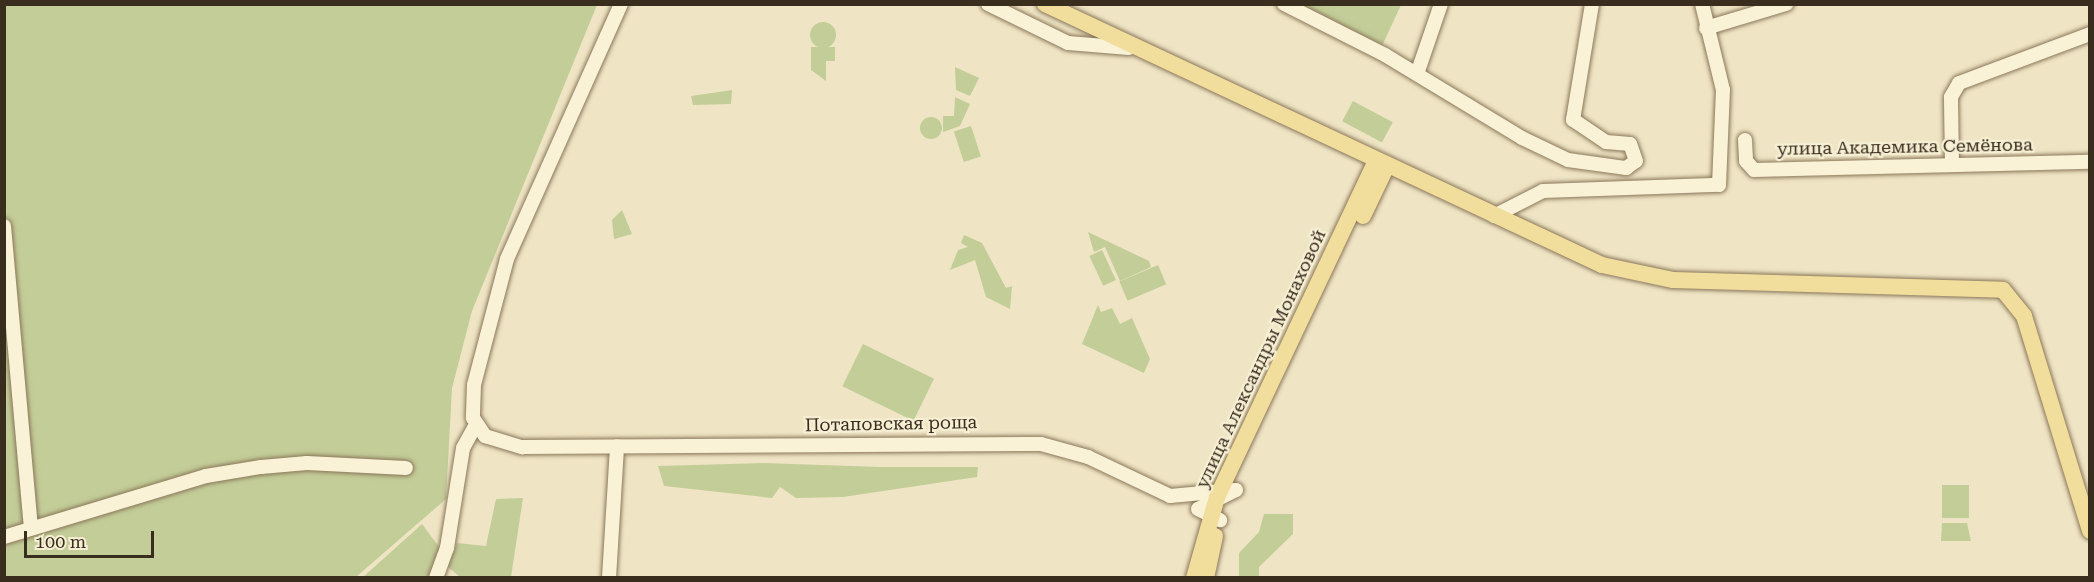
<!DOCTYPE html>
<html>
<head>
<meta charset="utf-8">
<style>
	body { margin:0 }
	#map { position:relative; width:2094px; height:582px; overflow:hidden; background:#efe5c4; font-family:"Roboto Serif",serif }
	div>[style] { position:absolute }
	.green>* { inset:0; background:#c3cd98; transform-origin:0 0 }
	.round { border-radius:50% }
	.roads { filter:drop-shadow(0 0 2px #8a775a) drop-shadow(0 0 2px #8a775a) }
	.minor>* { height:14px; margin:-7px; padding:0 7px; transform-origin:7px; border-radius:7px; background:#f9f2d7 }
	.major>* { height:16px; margin:-8px; padding:0 8px; transform-origin:8px; border-radius:8px; background:#f2de9c }
	span { translate:-50% -50%; white-space:nowrap; text-align:center; line-height:1.15; -webkit-text-stroke:4.5px #f6efd4; paint-order:stroke }
	.street-label { font-size:18px; color:#392d1e }
	.frame { position:absolute; inset:0; border:6px solid #392d1e; pointer-events:none }
	.scale { position:absolute; left:24px; top:531px; width:130px; height:27px; box-sizing:border-box; border:3px solid #392d1e; border-top:0; padding-left:8px; font-size:18px; line-height:21px; white-space:nowrap; color:#392d1e; -webkit-text-stroke:4px #f6efd4; paint-order:stroke }
</style>
</head>
<body>
<div id="map">
	<div class="green">
		<div style="clip-path:polygon(4px 5px,597px 5px,472px 311px,452px 388px,446px 499px,356px 577px,5px 577px)"></div>
		<div style="clip-path:polygon(1295px 5px,1401px 5px,1382px 46px)"></div>
		<div class="round" style="left:810px;top:22px;width:26px;height:26px"></div>
		<div style="clip-path:polygon(811px 47px,835px 47px,835px 61px,826px 61px,826px 81px,811px 70px)"></div>
		<div style="clip-path:polygon(955px 67px,979px 78px,970px 96px,956px 90px)"></div>
		<div style="clip-path:polygon(732px 90px,731px 104px,693px 105px,691px 96px)"></div>
		<div style="clip-path:polygon(955px 97px,970px 104px,960px 126px,943px 132px,943px 116px,954px 116px)"></div>
		<div style="left:1353px;top:101px;width:45px;height:23px;rotate:28deg"></div>
		<div class="round" style="left:920px;top:117px;width:22px;height:22px"></div>
		<div style="left:971px;top:126px;width:32px;height:18px;rotate:72deg"></div>
		<div style="clip-path:polygon(622px 210px,632px 234px,614px 239px,612px 220px)"></div>
		<div style="clip-path:polygon(1088px 232px,1149px 261px,1151px 267px,1120px 281px,1105px 247px,1094px 252px)"></div>
		<div style="clip-path:polygon(964px 235px,982px 243px,1006px 288px,1012px 286px,1010px 309px,986px 297px,975px 260px,950px 270px,958px 250px,968px 247px,961px 243px)"></div>
		<div style="left:1102px;top:250px;width:33px;height:14px;rotate:65deg"></div>
		<div style="left:1158px;top:265px;width:21px;height:42px;rotate:67deg"></div>
		<div style="clip-path:polygon(1098px 305px,1101px 312px,1112px 308px,1120px 324px,1132px 318px,1150px 359px,1144px 373px,1082px 344px)"></div>
		<div style="left:863px;top:344px;width:79px;height:47px;rotate:26deg"></div>
		<div style="clip-path:polygon(764px 463px,880px 467px,978px 467px,977px 477px,843px 497px,796px 498px,780px 487px,772px 498px,664px 486px,658px 466px)"></div>
		<div style="left:1942px;top:485px;width:27px;height:33px"></div>
		<div style="clip-path:polygon(523px 498px,511px 577px,460px 577px,448px 567px,457px 543px,486px 546px,496px 499px)"></div>
		<div style="clip-path:polygon(1264px 514px,1293px 514px,1293px 534px,1259px 567px,1259px 577px,1239px 577px,1239px 553px,1259px 532px)"></div>
		<div style="clip-path:polygon(1942px 523px,1967px 523px,1971px 541px,1941px 541px)"></div>
		<div style="clip-path:polygon(422px 524px,442px 551px,436px 577px,362px 578px)"></div>
	</div>
	<div class="roads">
		<div class="minor">
			<div style="left:621px;top:4px;width:279px;rotate:114.1deg"></div>
			<div style="left:507px;top:259px;width:130px;rotate:104.7deg"></div>
			<div style="left:474px;top:385px;width:33px;rotate:92deg"></div>
			<div style="left:473px;top:418px;width:22px;rotate:56deg"></div>
			<div style="left:485px;top:436px;width:39px;rotate:17deg"></div>
			<div style="left:522px;top:447px;width:519px;rotate:-0.33deg"></div>
			<div style="left:1041px;top:444px;width:49px;rotate:15.5deg"></div>
			<div style="left:1088px;top:457px;width:91px;rotate:25.4deg"></div>
			<div style="left:1170px;top:496px;width:66px;rotate:-5.2deg"></div>
			<div style="left:1236px;top:490px;width:42px;rotate:153.4deg"></div>
			<div style="left:1198px;top:509px;width:25px;rotate:27deg"></div>
			<div style="left:988px;top:4px;width:89px;rotate:26deg"></div>
			<div style="left:1068px;top:43px;width:61px;rotate:4.7deg"></div>
			<div style="left:1284px;top:4px;width:113px;rotate:26.8deg"></div>
			<div style="left:1385px;top:55px;width:160px;rotate:31.2deg"></div>
			<div style="left:1522px;top:138px;width:51px;rotate:25.6deg"></div>
			<div style="left:1568px;top:160px;width:59px;rotate:7.9deg"></div>
			<div style="left:1626px;top:168px;width:12px;rotate:-35deg"></div>
			<div style="left:1636px;top:161px;width:18px;rotate:-109deg"></div>
			<div style="left:1630px;top:144px;width:24px;rotate:-175deg"></div>
			<div style="left:1606px;top:142px;width:40px;rotate:-146deg"></div>
			<div style="left:1573px;top:120px;width:118px;rotate:-80.7deg"></div>
			<div style="left:1706px;top:28px;width:84px;rotate:-16.7deg"></div>
			<div style="left:1417px;top:74px;width:74px;rotate:-71.1deg"></div>
			<div style="left:1745px;top:140px;width:21px;rotate:87deg"></div>
			<div style="left:1746px;top:161px;width:12px;rotate:48deg"></div>
			<div style="left:1754px;top:170px;width:336px;rotate:-1.4deg"></div>
			<div style="left:1952px;top:164px;width:67px;rotate:-90.9deg"></div>
			<div style="left:1951px;top:97px;width:16px;rotate:-60deg"></div>
			<div style="left:1959px;top:83px;width:140px;rotate:-20.5deg"></div>
			<div style="left:1494px;top:216px;width:55px;rotate:-27deg"></div>
			<div style="left:1543px;top:191px;width:176px;rotate:-2deg"></div>
			<div style="left:1719px;top:185px;width:95px;rotate:-87.6deg"></div>
			<div style="left:1723px;top:90px;width:89px;rotate:-103.7deg"></div>
			<div style="left:4px;top:226px;width:303px;rotate:84.9deg"></div>
			<div style="left:4px;top:537px;width:211px;rotate:-16.8deg"></div>
			<div style="left:206px;top:476px;width:56px;rotate:-9.3deg"></div>
			<div style="left:261px;top:467px;width:46px;rotate:-5deg"></div>
			<div style="left:307px;top:463px;width:99px;rotate:2.9deg"></div>
			<div style="left:436px;top:578px;width:32px;rotate:-70deg"></div>
			<div style="left:447px;top:548px;width:101px;rotate:-80.9deg"></div>
			<div style="left:463px;top:448px;width:26px;rotate:-61deg"></div>
			<div style="left:609px;top:578px;width:132px;rotate:-86.5deg"></div>
		</div>
		<div class="major">
			<div style="left:1045px;top:4px;width:615px;rotate:25.11deg"></div>
			<div style="left:1602px;top:265px;width:73px;rotate:11.9deg"></div>
			<div style="left:1673px;top:280px;width:330px;rotate:1.7deg"></div>
			<div style="left:2003px;top:290px;width:33px;rotate:51deg"></div>
			<div style="left:2024px;top:316px;width:225px;rotate:72.9deg"></div>
			<div style="left:1363px;top:216px;width:55px;rotate:-64.4deg"></div>
			<div style="left:1194px;top:578px;width:84px;rotate:-74.1deg"></div>
			<div style="left:1217px;top:497px;width:372px;rotate:-64.7deg"></div>
			<div style="left:1206px;top:578px;width:43px;rotate:-77.9deg"></div>
		</div>
	</div>
	<div class="street-label">
		<span style="left:1905px;top:147px;rotate:-1deg">улица Академика Семёнова</span>
		<span style="left:1261px;top:359px;rotate:-65deg">улица Александры Монаховой</span>
		<span style="left:891px;top:424px;rotate:-1deg">Потаповская роща</span>
	</div>
	<div class="frame"></div>
	<div class="scale">100 m</div>
</div>
</body>
</html>
